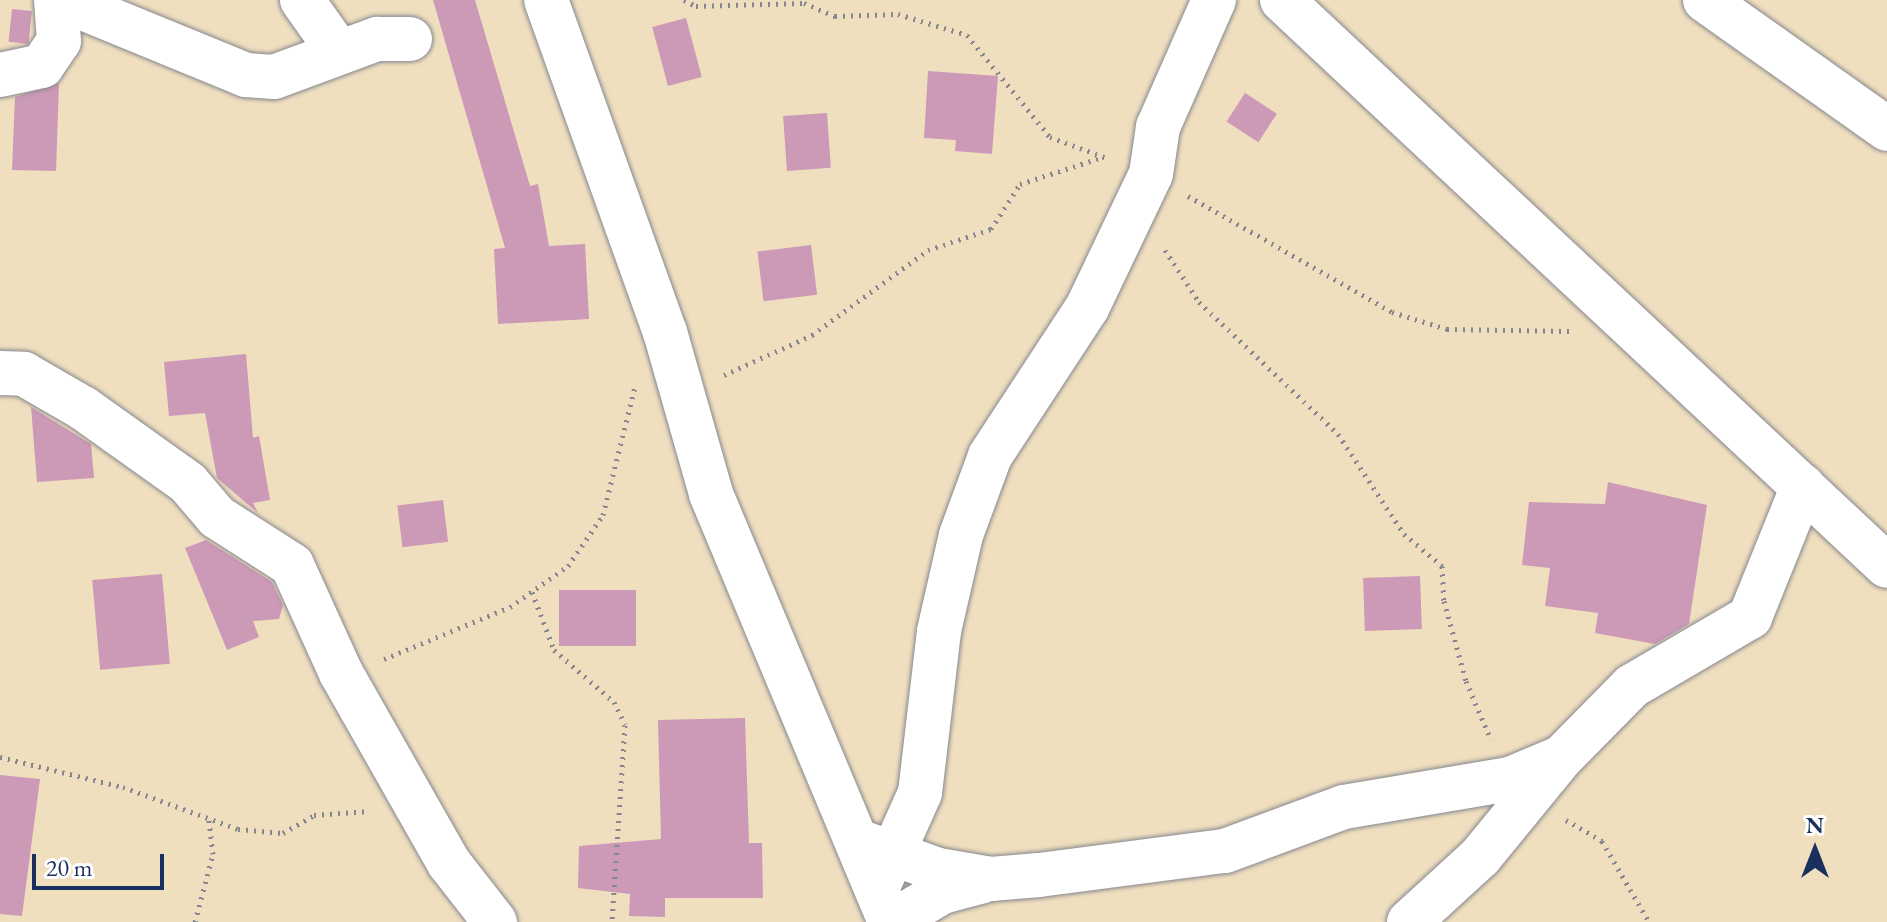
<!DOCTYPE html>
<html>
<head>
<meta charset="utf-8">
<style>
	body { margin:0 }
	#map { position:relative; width:1887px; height:922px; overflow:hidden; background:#f0dfbf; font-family:"EB Garamond",serif }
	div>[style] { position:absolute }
	.building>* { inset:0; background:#cc99b7; transform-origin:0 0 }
	.path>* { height:5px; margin-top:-2.5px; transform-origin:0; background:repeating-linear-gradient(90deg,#86878e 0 2px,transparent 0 8px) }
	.roads { filter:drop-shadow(0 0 2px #86878e) drop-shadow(0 0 2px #86878e) }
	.minor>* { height:44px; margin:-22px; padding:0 22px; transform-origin:22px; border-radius:22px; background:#fff }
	span { translate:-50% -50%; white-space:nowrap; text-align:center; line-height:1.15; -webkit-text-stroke:6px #fff; paint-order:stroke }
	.north { position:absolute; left:1775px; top:810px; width:80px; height:80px; -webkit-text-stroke:6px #fff; paint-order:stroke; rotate:0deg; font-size:22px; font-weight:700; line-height:32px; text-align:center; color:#1b2f5e }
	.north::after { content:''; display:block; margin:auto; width:28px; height:36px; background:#1b2f5e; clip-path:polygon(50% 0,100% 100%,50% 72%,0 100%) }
	.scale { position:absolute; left:32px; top:854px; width:132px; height:36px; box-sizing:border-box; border:4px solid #1b2f5e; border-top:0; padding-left:10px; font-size:24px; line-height:28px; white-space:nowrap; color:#1b2f5e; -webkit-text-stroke:6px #fff; paint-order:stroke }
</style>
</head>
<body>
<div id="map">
	<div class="building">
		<div style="clip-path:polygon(433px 0,475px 0,530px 186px,538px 184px,549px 246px,585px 244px,589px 319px,498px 324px,494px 249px,505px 248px)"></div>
		<div style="left:12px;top:9px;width:20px;height:33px;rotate:6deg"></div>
		<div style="left:686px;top:18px;width:61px;height:35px;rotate:75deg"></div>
		<div style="clip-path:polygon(928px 71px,998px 76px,992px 154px,955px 151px,956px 140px,924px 138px)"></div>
		<div style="clip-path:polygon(59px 83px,56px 171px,12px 170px,15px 97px)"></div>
		<div style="left:1245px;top:93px;width:38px;height:34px;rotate:33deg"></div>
		<div style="left:827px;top:113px;width:55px;height:44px;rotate:86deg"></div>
		<div style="left:811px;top:245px;width:50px;height:54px;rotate:83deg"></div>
		<div style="clip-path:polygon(246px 354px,253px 438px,259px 436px,270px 500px,253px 503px,258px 513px,217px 478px,205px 413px,169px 416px,164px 362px)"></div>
		<div style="clip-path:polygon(31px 407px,91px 444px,94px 478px,37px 482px)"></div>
		<div style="clip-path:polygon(1608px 482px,1707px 505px,1689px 624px,1655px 644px,1595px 633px,1598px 613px,1545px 606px,1550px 568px,1522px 565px,1529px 502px,1605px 504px)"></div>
		<div style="left:443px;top:500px;width:42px;height:46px;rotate:83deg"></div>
		<div style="clip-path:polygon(206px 540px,272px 582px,283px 605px,279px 619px,253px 621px,259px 637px,227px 650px,185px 548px)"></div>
		<div style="left:162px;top:574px;width:90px;height:70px;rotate:85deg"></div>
		<div style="left:1420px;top:576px;width:53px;height:57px;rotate:88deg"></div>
		<div style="left:559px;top:590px;width:77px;height:56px"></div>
		<div style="clip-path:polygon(745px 718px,749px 843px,762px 843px,763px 898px,665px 898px,665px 917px,629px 916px,630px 894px,578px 888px,579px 846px,661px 839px,658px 720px)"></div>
		<div style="clip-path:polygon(0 775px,40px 779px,22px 916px,0 914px)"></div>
	</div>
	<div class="path">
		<div style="left:684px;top:0;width:13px;rotate:27deg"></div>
		<div style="left:696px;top:6px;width:108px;rotate:-1.6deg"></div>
		<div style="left:804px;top:3px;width:34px;rotate:23deg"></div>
		<div style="left:835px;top:16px;width:63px;rotate:-1.8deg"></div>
		<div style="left:898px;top:14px;width:72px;rotate:16.9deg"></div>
		<div style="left:967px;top:35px;width:132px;rotate:50.9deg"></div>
		<div style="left:1050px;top:137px;width:61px;rotate:20.2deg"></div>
		<div style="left:1188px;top:196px;width:235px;rotate:29.6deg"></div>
		<div style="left:1392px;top:312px;width:58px;rotate:17.2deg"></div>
		<div style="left:1447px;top:329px;width:122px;rotate:0.9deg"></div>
		<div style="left:1165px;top:250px;width:62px;rotate:56.8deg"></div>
		<div style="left:1199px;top:302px;width:192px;rotate:43.5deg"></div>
		<div style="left:1338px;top:434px;width:120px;rotate:56.6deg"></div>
		<div style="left:1404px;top:534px;width:50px;rotate:40.1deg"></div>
		<div style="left:1442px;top:566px;width:35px;rotate:87deg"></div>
		<div style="left:1444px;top:601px;width:83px;rotate:74.6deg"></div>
		<div style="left:1466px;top:681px;width:64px;rotate:67deg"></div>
		<div style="left:724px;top:375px;width:97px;rotate:-24.4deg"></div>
		<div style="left:812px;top:335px;width:144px;rotate:-36.2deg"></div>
		<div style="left:928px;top:250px;width:66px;rotate:-18.4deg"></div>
		<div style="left:991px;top:229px;width:54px;rotate:-57.2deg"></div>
		<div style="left:1020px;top:184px;width:87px;rotate:-18deg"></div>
		<div style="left:532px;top:592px;width:62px;rotate:69.2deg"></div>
		<div style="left:554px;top:650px;width:79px;rotate:40.9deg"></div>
		<div style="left:614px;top:702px;width:25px;rotate:64deg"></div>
		<div style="left:625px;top:725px;width:197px;rotate:93.8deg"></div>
		<div style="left:384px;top:659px;width:136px;rotate:-22.4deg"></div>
		<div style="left:510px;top:607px;width:71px;rotate:-35.3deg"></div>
		<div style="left:568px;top:566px;width:62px;rotate:-55.5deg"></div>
		<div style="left:603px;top:515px;width:132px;rotate:-76deg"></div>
		<div style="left:0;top:757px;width:127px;rotate:13.7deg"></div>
		<div style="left:123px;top:787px;width:122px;rotate:20.1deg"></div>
		<div style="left:238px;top:829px;width:45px;rotate:5.1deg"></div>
		<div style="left:283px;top:833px;width:36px;rotate:-30deg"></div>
		<div style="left:314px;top:815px;width:55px;rotate:-4.2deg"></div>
		<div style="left:1566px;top:820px;width:42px;rotate:30.3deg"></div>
		<div style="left:1602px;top:841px;width:94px;rotate:59.9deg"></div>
		<div style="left:195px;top:922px;width:70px;rotate:-75.2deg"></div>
		<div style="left:213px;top:854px;width:39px;rotate:-97deg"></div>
	</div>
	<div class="roads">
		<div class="minor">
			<div style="left:63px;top:0;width:198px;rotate:22.3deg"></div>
			<div style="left:246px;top:75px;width:28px;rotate:4deg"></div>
			<div style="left:274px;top:77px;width:110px;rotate:-20.3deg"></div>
			<div style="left:377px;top:39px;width:33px"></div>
			<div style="left:302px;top:0;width:64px;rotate:54.6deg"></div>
			<div style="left:546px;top:0;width:353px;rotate:70.3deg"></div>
			<div style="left:665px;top:332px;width:168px;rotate:74.1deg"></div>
			<div style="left:711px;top:494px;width:464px;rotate:67.3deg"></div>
			<div style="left:1282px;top:0;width:828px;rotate:43.09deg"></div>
			<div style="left:1705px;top:0;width:223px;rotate:35.3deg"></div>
			<div style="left:0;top:75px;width:43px;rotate:-12.1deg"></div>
			<div style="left:42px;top:66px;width:30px;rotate:-56deg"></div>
			<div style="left:59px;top:41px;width:41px;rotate:-94.2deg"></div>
			<div style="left:0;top:373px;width:24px;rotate:2deg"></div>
			<div style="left:24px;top:374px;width:68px;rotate:30deg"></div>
			<div style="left:83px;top:408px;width:129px;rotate:35.5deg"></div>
			<div style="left:188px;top:483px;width:45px;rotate:49.5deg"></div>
			<div style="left:217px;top:517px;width:89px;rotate:32.6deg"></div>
			<div style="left:292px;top:565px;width:119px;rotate:65.6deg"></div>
			<div style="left:341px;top:673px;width:219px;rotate:60.4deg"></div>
			<div style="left:449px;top:863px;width:75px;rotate:52.1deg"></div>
			<div style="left:858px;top:841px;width:85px;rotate:19.9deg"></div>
			<div style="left:938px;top:870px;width:54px;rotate:9.6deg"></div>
			<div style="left:991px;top:879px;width:48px;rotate:-4.8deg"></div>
			<div style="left:1039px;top:875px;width:188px;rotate:-7.4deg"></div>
			<div style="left:1225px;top:851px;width:127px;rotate:-20.3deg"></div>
			<div style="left:1344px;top:807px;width:168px;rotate:-9.6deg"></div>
			<div style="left:1510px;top:779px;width:56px;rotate:-22.9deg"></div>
			<div style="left:1562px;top:757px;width:100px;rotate:-45.4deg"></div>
			<div style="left:1632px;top:686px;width:137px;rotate:-30.3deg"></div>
			<div style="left:1750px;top:617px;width:141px;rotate:-68deg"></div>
			<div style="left:881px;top:880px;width:95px;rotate:-65.9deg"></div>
			<div style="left:920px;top:793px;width:163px;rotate:-83.3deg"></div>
			<div style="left:939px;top:631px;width:98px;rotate:-77.1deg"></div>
			<div style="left:961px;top:535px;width:84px;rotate:-69.8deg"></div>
			<div style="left:990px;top:456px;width:177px;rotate:-56.8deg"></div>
			<div style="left:1087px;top:308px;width:148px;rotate:-64.5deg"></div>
			<div style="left:1151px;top:174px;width:48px;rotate:-81.5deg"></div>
			<div style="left:1158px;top:127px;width:139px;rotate:-66.2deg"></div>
			<div style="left:892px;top:922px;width:58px;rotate:-31deg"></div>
			<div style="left:942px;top:892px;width:42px;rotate:-15deg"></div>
			<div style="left:1409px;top:922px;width:96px;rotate:-42.5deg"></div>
			<div style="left:1480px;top:857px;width:122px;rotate:-50.7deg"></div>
		</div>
	</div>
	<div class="north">N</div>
	<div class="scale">20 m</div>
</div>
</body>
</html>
